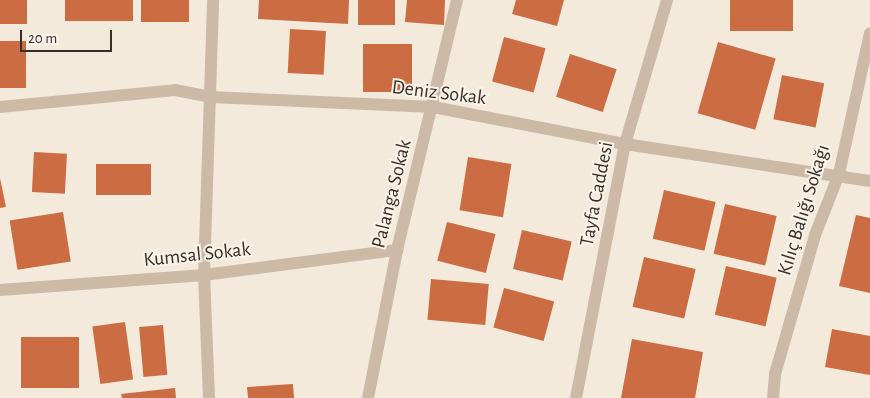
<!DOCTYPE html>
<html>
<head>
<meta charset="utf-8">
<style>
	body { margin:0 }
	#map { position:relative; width:870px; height:398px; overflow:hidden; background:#f3eadc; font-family:"Alegreya Sans",sans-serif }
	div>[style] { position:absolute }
	.building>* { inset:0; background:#cb6c42; transform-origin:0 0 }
	.street>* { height:12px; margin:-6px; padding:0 6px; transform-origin:6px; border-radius:6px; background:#ccbaa7 }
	span { translate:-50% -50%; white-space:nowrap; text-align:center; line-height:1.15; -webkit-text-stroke:4px #faf3e8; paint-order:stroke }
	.street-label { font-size:20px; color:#382e28 }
	.scale { position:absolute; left:20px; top:30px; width:92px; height:22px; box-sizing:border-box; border:2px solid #382e28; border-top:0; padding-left:6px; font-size:15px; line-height:18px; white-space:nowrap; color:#382e28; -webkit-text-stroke:4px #faf3e8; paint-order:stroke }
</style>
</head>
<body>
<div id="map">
	<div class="building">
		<div style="left:0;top:0;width:27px;height:24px"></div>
		<div style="left:65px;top:0;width:68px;height:21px"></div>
		<div style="left:141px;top:0;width:48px;height:22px"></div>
		<div style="clip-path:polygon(259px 0,349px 0,348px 24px,258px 19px)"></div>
		<div style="left:358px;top:0;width:37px;height:25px"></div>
		<div style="clip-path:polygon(407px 0,445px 0,444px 25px,405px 22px)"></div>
		<div style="clip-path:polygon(516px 0,564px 0,557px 26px,512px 14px)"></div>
		<div style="left:730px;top:0;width:63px;height:31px"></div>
		<div style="left:290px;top:29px;width:36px;height:44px;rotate:3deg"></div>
		<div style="left:504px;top:37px;width:43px;height:46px;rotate:15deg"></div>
		<div style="left:0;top:41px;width:26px;height:47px"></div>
		<div style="left:718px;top:42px;width:60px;height:74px;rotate:16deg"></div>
		<div style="left:363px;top:44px;width:49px;height:48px"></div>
		<div style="left:570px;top:54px;width:49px;height:45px;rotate:18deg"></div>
		<div style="left:782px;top:75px;width:43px;height:45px;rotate:11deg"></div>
		<div style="left:34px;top:152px;width:33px;height:40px;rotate:3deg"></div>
		<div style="left:468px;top:157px;width:44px;height:54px;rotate:9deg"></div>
		<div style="left:151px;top:164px;width:31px;height:55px;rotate:90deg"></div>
		<div style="clip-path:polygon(0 178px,6px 207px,0 208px)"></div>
		<div style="left:664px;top:190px;width:53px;height:50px;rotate:13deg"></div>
		<div style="left:725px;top:204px;width:53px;height:51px;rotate:13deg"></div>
		<div style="left:63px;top:212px;width:50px;height:54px;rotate:81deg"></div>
		<div style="clip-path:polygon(856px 215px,870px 218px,870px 293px,839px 286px)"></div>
		<div style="left:447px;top:222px;width:50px;height:40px;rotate:14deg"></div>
		<div style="left:522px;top:230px;width:51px;height:40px;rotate:13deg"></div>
		<div style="left:644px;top:257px;width:53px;height:51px;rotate:13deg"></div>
		<div style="left:726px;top:266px;width:52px;height:50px;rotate:13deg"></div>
		<div style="left:431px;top:279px;width:58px;height:41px;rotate:5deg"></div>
		<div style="left:504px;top:288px;width:52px;height:41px;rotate:15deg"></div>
		<div style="left:125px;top:322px;width:58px;height:33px;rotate:82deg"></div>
		<div style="left:163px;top:325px;width:50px;height:24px;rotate:85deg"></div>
		<div style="clip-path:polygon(832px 329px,870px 336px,870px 375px,825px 367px)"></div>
		<div style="left:79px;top:337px;width:51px;height:58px;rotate:90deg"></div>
		<div style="clip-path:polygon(632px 339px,703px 352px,695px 398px,621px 398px)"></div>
		<div style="clip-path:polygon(293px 384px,294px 398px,248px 398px,247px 387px)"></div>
		<div style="clip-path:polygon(175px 388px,176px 398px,122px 398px,121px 394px)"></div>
	</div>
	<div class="street">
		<div style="left:0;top:107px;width:176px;rotate:-5.5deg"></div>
		<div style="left:175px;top:90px;width:36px;rotate:11deg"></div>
		<div style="left:210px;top:97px;width:223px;rotate:2.6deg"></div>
		<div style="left:433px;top:107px;width:196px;rotate:10.9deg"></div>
		<div style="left:625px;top:144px;width:248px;rotate:8.6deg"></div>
		<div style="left:0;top:290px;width:205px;rotate:-4.2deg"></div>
		<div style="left:204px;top:275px;width:195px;rotate:-7.4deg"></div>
		<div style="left:209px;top:398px;width:123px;rotate:-92.3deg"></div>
		<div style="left:204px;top:275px;width:275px;rotate:-88.1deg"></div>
		<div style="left:368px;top:398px;width:151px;rotate:-78.9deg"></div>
		<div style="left:397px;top:250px;width:257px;rotate:-76.5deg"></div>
		<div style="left:576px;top:398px;width:259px;rotate:-79.1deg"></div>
		<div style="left:625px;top:144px;width:150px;rotate:-73.7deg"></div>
		<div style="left:773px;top:398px;width:24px;rotate:-85deg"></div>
		<div style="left:775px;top:374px;width:145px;rotate:-73.9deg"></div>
		<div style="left:815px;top:235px;width:66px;rotate:-68.5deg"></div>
		<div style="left:839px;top:174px;width:144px;rotate:-77.6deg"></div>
	</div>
	<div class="street-label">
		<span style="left:439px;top:93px;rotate:7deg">Deniz Sokak</span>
		<span style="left:392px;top:194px;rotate:-76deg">Palanga Sokak</span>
		<span style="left:597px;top:194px;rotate:-79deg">Tayfa Caddesi</span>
		<span style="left:804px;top:210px;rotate:-73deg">Kılıç Balığı Sokağı</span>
		<span style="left:197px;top:255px;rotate:-6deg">Kumsal Sokak</span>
	</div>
	<div class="scale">20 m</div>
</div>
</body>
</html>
